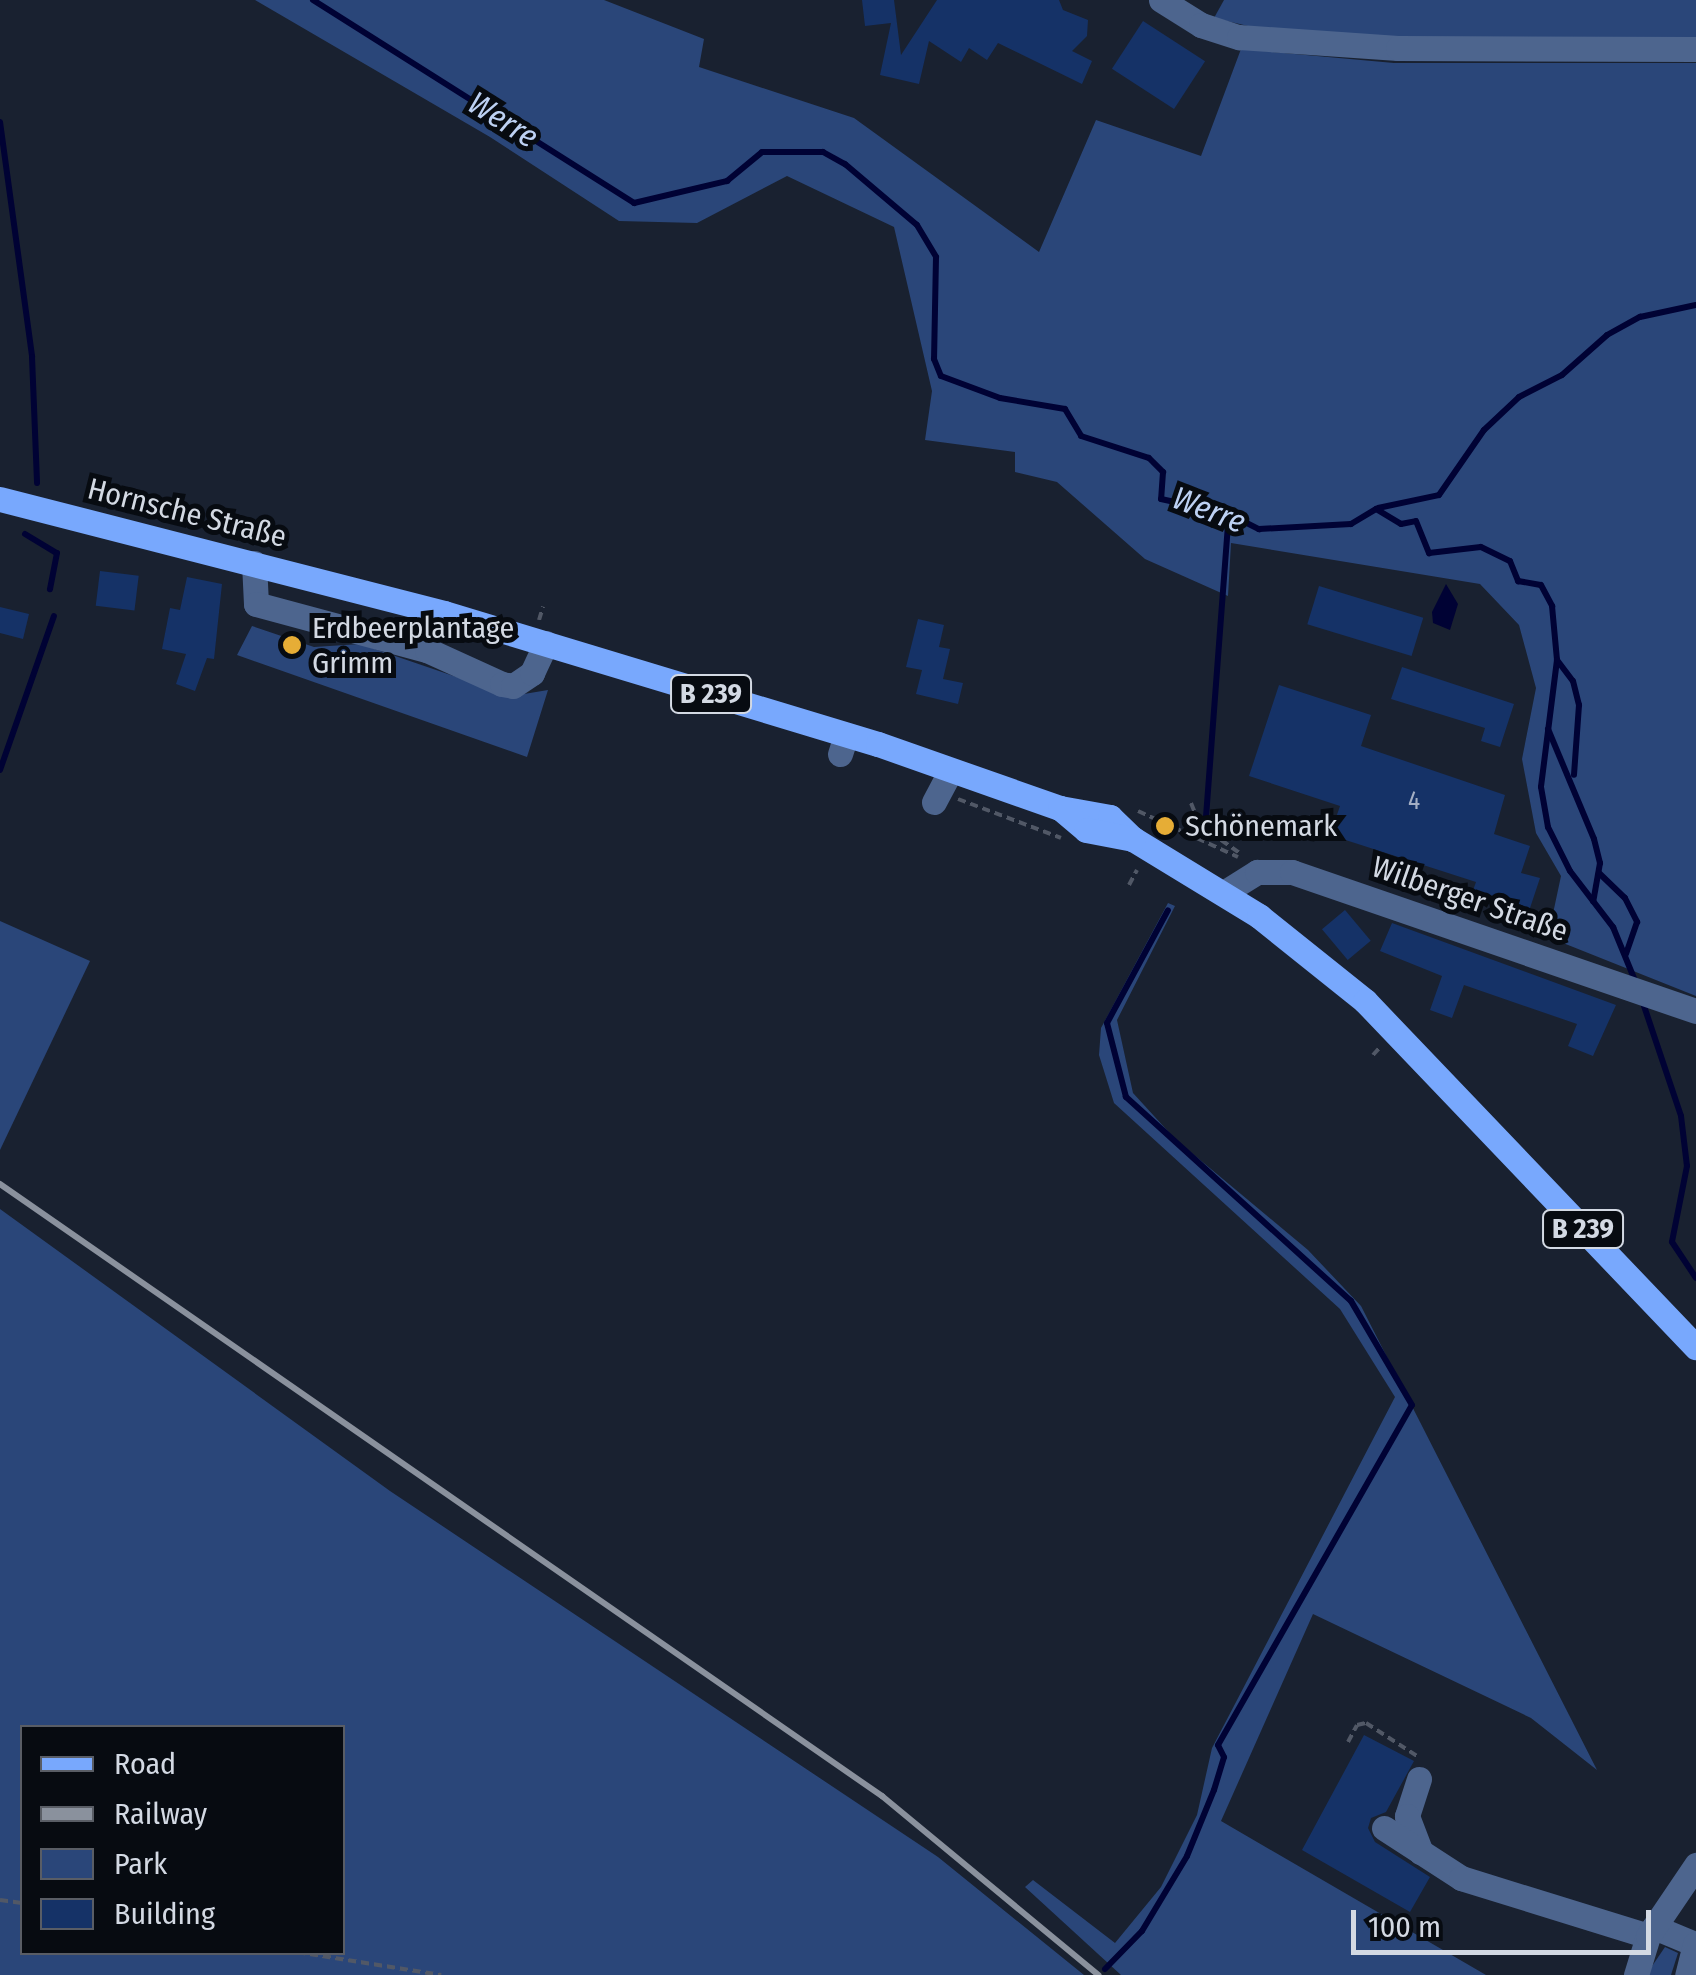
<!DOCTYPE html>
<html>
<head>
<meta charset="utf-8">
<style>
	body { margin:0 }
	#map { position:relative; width:1696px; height:1975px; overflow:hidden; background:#192130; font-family:"Fira Sans Condensed",sans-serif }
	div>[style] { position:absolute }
	.green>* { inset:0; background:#2a4679 }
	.water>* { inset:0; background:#000234 }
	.stream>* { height:6px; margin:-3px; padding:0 3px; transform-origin:3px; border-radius:3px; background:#000234 }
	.building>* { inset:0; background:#153267; transform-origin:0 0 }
	.path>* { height:4px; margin-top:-2px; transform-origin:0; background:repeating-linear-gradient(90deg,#515866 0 8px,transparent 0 13px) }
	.minor>* { height:25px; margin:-12.5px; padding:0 12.5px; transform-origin:12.5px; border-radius:12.5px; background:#4d658e }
	.major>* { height:25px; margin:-12.5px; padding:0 12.5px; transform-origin:12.5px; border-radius:12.5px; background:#78a8fd }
	.rail>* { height:6px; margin:-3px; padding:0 3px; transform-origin:3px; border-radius:3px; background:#8a919d }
	.dots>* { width:28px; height:28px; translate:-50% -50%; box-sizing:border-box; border:5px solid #070b11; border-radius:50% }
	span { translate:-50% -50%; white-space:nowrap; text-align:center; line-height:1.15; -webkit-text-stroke:10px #070b11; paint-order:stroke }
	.number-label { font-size:25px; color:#a4afc4 }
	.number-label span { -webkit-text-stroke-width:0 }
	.shield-label span { padding:2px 8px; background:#070b11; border:2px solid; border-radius:8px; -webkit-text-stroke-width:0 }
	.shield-label { font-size:28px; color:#d3d9e3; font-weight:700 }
	.street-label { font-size:30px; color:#d3d9e3 }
	.poi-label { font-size:30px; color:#d3d9e3 }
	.left { translate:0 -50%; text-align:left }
	.water-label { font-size:32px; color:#bdd1f3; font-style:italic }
	.legend { position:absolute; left:20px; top:1725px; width:325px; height:230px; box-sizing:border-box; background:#070b11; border:2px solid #595d65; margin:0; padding:12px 18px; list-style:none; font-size:30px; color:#d3d9e3 }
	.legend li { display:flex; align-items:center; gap:20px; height:50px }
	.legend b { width:50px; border:2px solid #595d65 }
	.scale { position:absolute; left:1351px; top:1910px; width:300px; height:45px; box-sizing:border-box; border:5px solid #d3d9e3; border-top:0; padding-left:12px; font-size:30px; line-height:35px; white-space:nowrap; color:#d3d9e3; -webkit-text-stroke:8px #070b11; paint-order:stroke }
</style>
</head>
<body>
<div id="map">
	<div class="green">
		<div style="clip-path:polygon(255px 0,604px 0,704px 39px,699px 67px,854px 118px,1039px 252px,1096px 120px,1201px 156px,1241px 49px,1394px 63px,1696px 63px,1696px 996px,1548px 937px,1561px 876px,1536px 833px,1522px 759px,1536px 688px,1519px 625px,1480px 584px,1231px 543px,1228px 596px,1145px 559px,1057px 482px,1015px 472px,1015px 452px,925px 440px,932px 391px,894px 227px,787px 176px,697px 223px,619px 221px,490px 137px)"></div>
		<div style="clip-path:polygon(1224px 0,1696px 0,1696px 37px,1409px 42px,1265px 30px,1214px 18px)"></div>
		<div style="clip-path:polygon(252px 626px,314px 647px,360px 644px,512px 696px,548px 690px,527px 757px,237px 655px)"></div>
		<div style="clip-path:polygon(1168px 903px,1175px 906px,1117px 1020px,1133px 1093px,1175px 1139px,1308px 1250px,1361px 1306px,1597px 1770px,1531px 1718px,1313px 1614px,1221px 1821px,1486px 1975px,1121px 1975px,1025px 1887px,1033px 1880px,1115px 1943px,1161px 1887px,1197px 1815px,1212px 1748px,1395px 1397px,1340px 1309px,1114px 1103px,1099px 1055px,1101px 1028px)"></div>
		<div style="clip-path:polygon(0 921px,90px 961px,0 1150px)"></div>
		<div style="clip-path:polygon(evenodd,0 1209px,390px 1491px,938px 1857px,1084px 1975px,0 1975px,0 1209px,22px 1728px,342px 1728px,342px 1952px,22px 1952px,22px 1728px)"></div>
		<div style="clip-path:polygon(1665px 1947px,1678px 1953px,1671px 1975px,1646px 1975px)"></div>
	</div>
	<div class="water">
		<div style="clip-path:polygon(1446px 584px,1458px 604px,1450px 630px,1433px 623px,1432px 612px)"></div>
	</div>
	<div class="stream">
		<div style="left:313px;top:0;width:380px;rotate:32.3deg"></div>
		<div style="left:634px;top:203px;width:96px;rotate:-13.3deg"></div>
		<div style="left:727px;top:181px;width:45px;rotate:-39.6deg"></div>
		<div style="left:762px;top:152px;width:61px"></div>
		<div style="left:823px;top:152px;width:25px;rotate:29deg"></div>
		<div style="left:845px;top:164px;width:94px;rotate:40.3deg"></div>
		<div style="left:917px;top:225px;width:37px;rotate:59deg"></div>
		<div style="left:936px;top:257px;width:102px;rotate:91.1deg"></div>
		<div style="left:934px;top:359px;width:18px;rotate:68deg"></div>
		<div style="left:941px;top:376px;width:63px;rotate:20.4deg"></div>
		<div style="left:1000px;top:398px;width:66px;rotate:9.6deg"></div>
		<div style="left:1065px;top:409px;width:31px;rotate:59deg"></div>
		<div style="left:1081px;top:436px;width:71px;rotate:17.9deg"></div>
		<div style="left:1149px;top:458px;width:20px;rotate:45deg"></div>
		<div style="left:1163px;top:472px;width:27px;rotate:94deg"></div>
		<div style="left:1161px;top:499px;width:70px;rotate:12.4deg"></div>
		<div style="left:1229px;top:514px;width:34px;rotate:27deg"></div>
		<div style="left:1259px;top:529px;width:92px;rotate:-3.1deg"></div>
		<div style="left:1351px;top:524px;width:29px;rotate:-31deg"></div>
		<div style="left:1376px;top:509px;width:29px;rotate:31deg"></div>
		<div style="left:1401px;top:524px;width:15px;rotate:-11deg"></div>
		<div style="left:1416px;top:521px;width:35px;rotate:68deg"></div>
		<div style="left:1429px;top:553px;width:52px;rotate:-6.6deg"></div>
		<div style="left:1481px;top:547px;width:32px;rotate:26deg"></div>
		<div style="left:1510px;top:561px;width:22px;rotate:68deg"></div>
		<div style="left:1518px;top:581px;width:23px;rotate:10deg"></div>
		<div style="left:1541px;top:585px;width:24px;rotate:62deg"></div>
		<div style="left:1552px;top:606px;width:54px;rotate:84.7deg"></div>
		<div style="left:1557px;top:660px;width:128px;rotate:97.2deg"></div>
		<div style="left:1541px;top:787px;width:41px;rotate:80.1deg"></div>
		<div style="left:1548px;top:827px;width:49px;rotate:63.4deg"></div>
		<div style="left:1570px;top:871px;width:71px;rotate:52.5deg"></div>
		<div style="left:1613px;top:927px;width:61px;rotate:67.7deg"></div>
		<div style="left:0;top:122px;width:237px;rotate:82.2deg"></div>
		<div style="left:32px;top:357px;width:126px;rotate:87.7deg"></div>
		<div style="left:1378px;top:508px;width:62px;rotate:-12deg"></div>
		<div style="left:1439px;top:495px;width:79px;rotate:-55.3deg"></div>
		<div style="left:1484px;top:430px;width:48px;rotate:-43.3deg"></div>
		<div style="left:1519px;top:397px;width:48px;rotate:-27.1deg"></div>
		<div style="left:1562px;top:375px;width:60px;rotate:-41.6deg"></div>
		<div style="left:1607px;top:335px;width:38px;rotate:-29deg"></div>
		<div style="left:1640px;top:317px;width:57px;rotate:-12.1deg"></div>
		<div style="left:25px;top:534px;width:37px;rotate:31deg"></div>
		<div style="left:57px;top:553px;width:37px;rotate:101deg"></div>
		<div style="left:1557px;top:660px;width:26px;rotate:53deg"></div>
		<div style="left:1573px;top:681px;width:25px;rotate:76deg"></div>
		<div style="left:1579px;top:705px;width:70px;rotate:94.1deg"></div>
		<div style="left:1548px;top:729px;width:119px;rotate:67.3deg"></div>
		<div style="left:1594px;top:839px;width:25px;rotate:76deg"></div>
		<div style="left:1600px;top:863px;width:39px;rotate:100deg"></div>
		<div style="left:0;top:770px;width:163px;rotate:-70.7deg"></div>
		<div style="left:1206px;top:817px;width:304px;rotate:-85.7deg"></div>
		<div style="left:1599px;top:873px;width:36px;rotate:44deg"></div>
		<div style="left:1625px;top:898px;width:27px;rotate:63deg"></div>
		<div style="left:1637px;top:922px;width:34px;rotate:109deg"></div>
		<div style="left:1642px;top:1000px;width:122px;rotate:71.4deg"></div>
		<div style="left:1681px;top:1116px;width:50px;rotate:83.2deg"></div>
		<div style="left:1687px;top:1166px;width:77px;rotate:101.2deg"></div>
		<div style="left:1672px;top:1242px;width:43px;rotate:56.3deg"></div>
		<div style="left:1105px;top:1969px;width:53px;rotate:-45.8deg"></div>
		<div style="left:1142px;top:1931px;width:87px;rotate:-59deg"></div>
		<div style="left:1187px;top:1856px;width:71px;rotate:-67.8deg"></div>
		<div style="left:1214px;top:1790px;width:34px;rotate:-73deg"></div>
		<div style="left:1224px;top:1757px;width:13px;rotate:-117deg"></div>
		<div style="left:1218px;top:1745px;width:391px;rotate:-60.3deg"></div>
		<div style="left:1412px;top:1405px;width:121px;rotate:-120.4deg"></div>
		<div style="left:1351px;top:1301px;width:304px;rotate:-137.8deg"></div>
		<div style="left:1126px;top:1097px;width:76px;rotate:-104.4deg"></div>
		<div style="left:1107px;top:1023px;width:128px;rotate:-61.6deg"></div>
	</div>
	<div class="building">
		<div style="clip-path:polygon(862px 0,894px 0,901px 55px,937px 0,1059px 0,1063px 10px,1088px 20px,1087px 36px,1072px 51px,1092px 61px,1082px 84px,998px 43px,987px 60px,969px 48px,961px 62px,929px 41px,919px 84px,880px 75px,891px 23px,865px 26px)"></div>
		<div style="left:1143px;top:21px;width:74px;height:57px;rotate:33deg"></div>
		<div style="left:100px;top:571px;width:39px;height:35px;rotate:7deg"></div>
		<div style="clip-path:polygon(187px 577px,222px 584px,214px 659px,207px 658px,195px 691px,176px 684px,186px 654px,162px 649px,170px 608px,180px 610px)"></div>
		<div style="left:1319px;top:586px;width:109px;height:40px;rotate:17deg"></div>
		<div style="clip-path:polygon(0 607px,29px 614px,23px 639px,0 633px)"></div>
		<div style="clip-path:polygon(918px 619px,944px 625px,939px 647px,950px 649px,943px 679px,963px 683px,958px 704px,916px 694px,922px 670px,906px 667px)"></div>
		<div style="clip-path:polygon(1402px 667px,1514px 704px,1500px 747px,1481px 741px,1485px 728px,1391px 699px)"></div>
		<div style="clip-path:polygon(1279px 685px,1371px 715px,1361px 746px,1505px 795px,1494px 834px,1530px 846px,1521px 873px,1540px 878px,1528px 914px,1471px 896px,1476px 882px,1330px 835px,1340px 806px,1249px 776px)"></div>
		<div style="left:1345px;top:910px;width:40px;height:30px;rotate:50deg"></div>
		<div style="clip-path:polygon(1392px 923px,1616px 1005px,1593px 1056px,1568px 1046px,1577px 1024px,1464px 985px,1452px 1018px,1430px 1010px,1442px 976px,1380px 951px)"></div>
		<div style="clip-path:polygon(1364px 1735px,1414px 1761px,1386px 1812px,1371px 1818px,1368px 1828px,1375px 1842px,1430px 1877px,1410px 1912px,1302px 1850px)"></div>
	</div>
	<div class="path">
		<div style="left:539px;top:620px;width:14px;rotate:-73deg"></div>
		<div style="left:958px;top:799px;width:110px;rotate:20.7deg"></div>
		<div style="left:1191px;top:803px;width:24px;rotate:68deg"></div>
		<div style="left:1200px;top:825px;width:50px;rotate:35.3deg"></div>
		<div style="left:1138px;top:811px;width:110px;rotate:24.7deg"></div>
		<div style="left:1129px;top:885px;width:17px;rotate:-62deg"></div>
		<div style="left:1373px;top:1055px;width:12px;rotate:-48deg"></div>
		<div style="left:1348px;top:1742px;width:19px;rotate:-62deg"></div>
		<div style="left:1357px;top:1725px;width:9px;rotate:-13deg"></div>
		<div style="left:1366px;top:1723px;width:61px;rotate:32.9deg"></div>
		<div style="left:0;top:1900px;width:22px;rotate:8deg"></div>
		<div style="left:297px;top:1952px;width:146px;rotate:9.1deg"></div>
	</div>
	<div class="minor">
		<div style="left:1161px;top:0;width:47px;rotate:32deg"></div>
		<div style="left:1201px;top:25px;width:40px;rotate:18deg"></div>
		<div style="left:1239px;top:37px;width:159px;rotate:4deg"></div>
		<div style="left:1398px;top:48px;width:298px;rotate:0.2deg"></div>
		<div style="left:254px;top:563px;width:41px;rotate:87.2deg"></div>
		<div style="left:256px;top:604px;width:177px;rotate:15.1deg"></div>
		<div style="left:427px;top:650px;width:82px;rotate:24.4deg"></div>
		<div style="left:502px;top:684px;width:11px;rotate:10deg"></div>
		<div style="left:513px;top:686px;width:23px;rotate:-34deg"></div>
		<div style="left:532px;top:673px;width:33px;rotate:-65deg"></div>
		<div style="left:840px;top:754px;width:20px;rotate:-72deg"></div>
		<div style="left:934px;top:802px;width:36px;rotate:-62deg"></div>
		<div style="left:1225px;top:892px;width:38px;rotate:-32deg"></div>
		<div style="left:1257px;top:872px;width:35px"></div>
		<div style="left:1292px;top:872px;width:427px;rotate:19deg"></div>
		<div style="left:1419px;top:1779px;width:39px;rotate:108deg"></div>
		<div style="left:1407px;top:1816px;width:39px;rotate:69deg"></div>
		<div style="left:1384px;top:1828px;width:92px;rotate:33deg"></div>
		<div style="left:1461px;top:1878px;width:196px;rotate:17.2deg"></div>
		<div style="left:1654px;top:1927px;width:44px;rotate:22.5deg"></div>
		<div style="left:1695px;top:1944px;width:32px;rotate:104deg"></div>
		<div style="left:1636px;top:1975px;width:41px;rotate:-72.9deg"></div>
		<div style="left:1648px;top:1936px;width:86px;rotate:-55.9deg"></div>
	</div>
	<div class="major">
		<div style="left:0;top:499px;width:458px;rotate:14.4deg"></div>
		<div style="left:444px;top:613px;width:453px;rotate:16.8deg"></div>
		<div style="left:878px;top:744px;width:193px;rotate:19.4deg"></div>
		<div style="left:1060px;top:808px;width:51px;rotate:10.2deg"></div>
		<div style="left:1110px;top:817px;width:32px;rotate:44deg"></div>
		<div style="left:1133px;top:839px;width:148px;rotate:31.4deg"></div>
		<div style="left:1259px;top:916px;width:136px;rotate:38.7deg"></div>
		<div style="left:1365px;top:1001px;width:479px;rotate:46.3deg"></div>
		<div style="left:1060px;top:808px;width:34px;rotate:40deg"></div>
		<div style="left:1086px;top:830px;width:48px;rotate:10.8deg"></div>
	</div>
	<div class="rail">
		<div style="left:0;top:1184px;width:1074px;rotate:34.76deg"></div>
		<div style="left:882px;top:1796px;width:281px;rotate:39.6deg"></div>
	</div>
	<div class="dots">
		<div style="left:292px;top:645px;background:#e6ad36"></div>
		<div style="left:1165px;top:826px;background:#e6ad36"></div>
	</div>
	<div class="number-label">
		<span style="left:1414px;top:801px">4</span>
	</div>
	<div class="shield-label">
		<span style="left:711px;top:694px">B 239</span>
		<span style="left:1583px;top:1229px">B 239</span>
	</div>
	<div class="street-label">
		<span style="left:187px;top:513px;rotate:14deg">Hornsche Straße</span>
		<span style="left:1470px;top:899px;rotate:19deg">Wilberger Straße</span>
	</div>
	<div class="poi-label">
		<span class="left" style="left:312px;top:645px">Erdbeerplantage<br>Grimm</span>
		<span class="left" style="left:1185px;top:826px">Schönemark</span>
	</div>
	<div class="water-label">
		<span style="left:503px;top:120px;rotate:32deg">Werre</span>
		<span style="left:1209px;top:510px;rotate:21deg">Werre</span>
	</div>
	<ul class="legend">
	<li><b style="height:12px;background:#78a8fd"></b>Road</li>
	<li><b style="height:12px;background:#8a919d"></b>Railway</li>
	<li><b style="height:28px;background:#2a4679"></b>Park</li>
	<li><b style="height:28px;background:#153267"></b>Building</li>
	</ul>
	<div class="scale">100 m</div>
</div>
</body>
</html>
